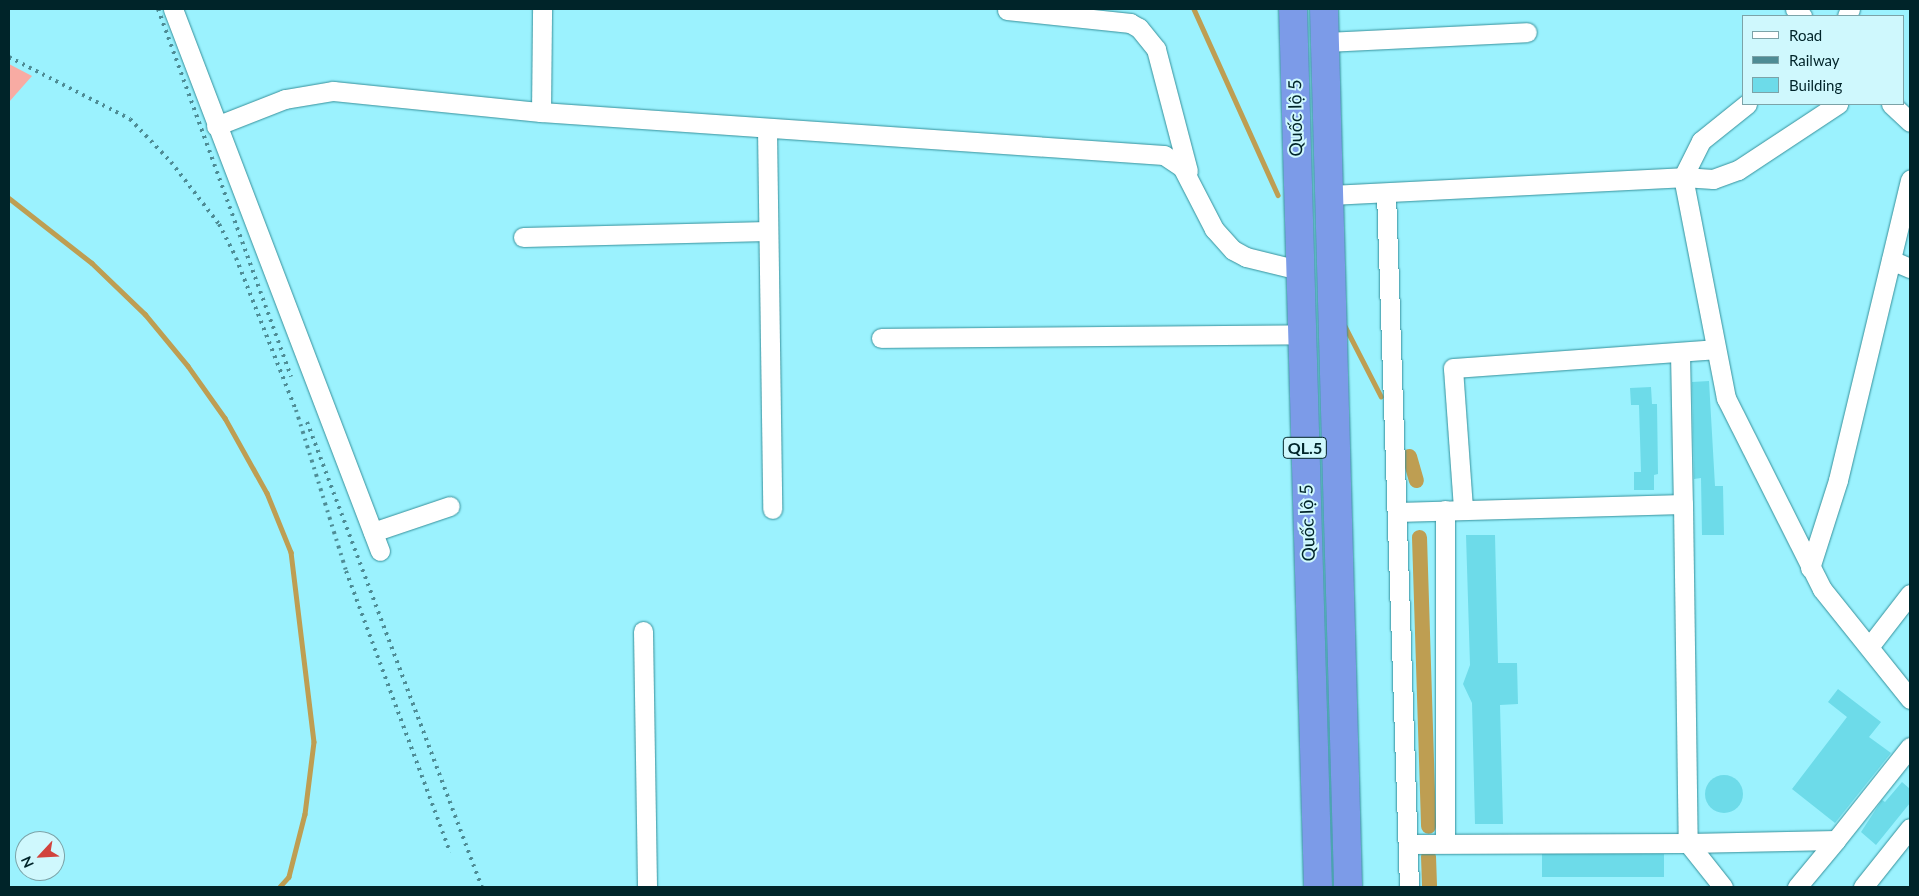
<!DOCTYPE html>
<html>
<head>
<meta charset="utf-8">
<style>
	body { margin:0 }
	#map { position:relative; width:1919px; height:896px; overflow:hidden; background:#9bf2fe; font-family:Lato,sans-serif }
	div>[style] { position:absolute }
	.green>* { inset:0; background:#f8aba3 }
	.stream>* { height:4.5px; margin:-2.25px; padding:0 2.25px; transform-origin:2.25px; border-radius:2.25px; background:#be9e52 }
	.canal>* { height:15px; margin:-7.5px; padding:0 7.5px; transform-origin:7.5px; border-radius:7.5px; background:#be9e52 }
	.building>* { inset:0; background:#6ddbe9; transform-origin:0 0 }
	.round { border-radius:50% }
	.roads { filter:drop-shadow(0 0 1px #36909b) drop-shadow(0 0 1px #36909b) }
	.minor>* { height:19px; margin:-9.5px; padding:0 9.5px; transform-origin:9.5px; border-radius:9.5px; background:#fff }
	.highway>* { height:28px; margin:-14px; padding:0 14px; transform-origin:14px; border-radius:14px; background:#7c9be8 }
	.rail>* { height:4px; margin-top:-2px; transform-origin:0; background:repeating-linear-gradient(90deg,#4e8c95 0 2.5px,transparent 0 7.5px) }
	span { translate:-50% -50%; white-space:nowrap; text-align:center; line-height:1.15; -webkit-text-stroke:4px #cff8fd; paint-order:stroke }
	.shield-label span { padding:1px 4px; background:#cff8fd; border:1px solid; border-radius:4px; -webkit-text-stroke-width:0 }
	.shield-label { font-size:16px; color:#002429; font-weight:700 }
	.street-label { font-size:18px; color:#002429 }
	.frame { position:absolute; inset:0; border:10px solid #002429; pointer-events:none }
	.legend { position:absolute; left:1742px; top:15px; width:162px; height:90px; box-sizing:border-box; background:#cff8fd; border:1px solid #7ca3a8; margin:0; padding:6px 9px; list-style:none; font-size:15px; color:#002429 }
	.legend li { display:flex; align-items:center; gap:10px; height:25px }
	.legend b { width:25px; border:1px solid #7ca3a8 }
	.north { position:absolute; left:15px; top:831px; width:50px; height:50px; box-sizing:border-box; background:#cff8fd; border:1px solid #7ca3a8; border-radius:50%; rotate:245deg; font-size:14px; font-weight:700; line-height:20px; text-align:center; color:#002429 }
	.north::after { content:''; display:block; margin:auto; width:18px; height:22px; background:#d1433d; clip-path:polygon(50% 0,100% 100%,50% 72%,0 100%) }
</style>
</head>
<body>
<div id="map">
	<div class="green">
		<div style="clip-path:polygon(9px 64px,32px 76px,9px 102px)"></div>
	</div>
	<div class="stream">
		<div style="left:1194px;top:9px;width:204px;rotate:65.7deg"></div>
		<div style="left:9px;top:198px;width:105px;rotate:38.1deg"></div>
		<div style="left:92px;top:263px;width:74px;rotate:43.9deg"></div>
		<div style="left:145px;top:314px;width:67px;rotate:50.4deg"></div>
		<div style="left:188px;top:366px;width:64px;rotate:54.6deg"></div>
		<div style="left:225px;top:418px;width:86px;rotate:60.8deg"></div>
		<div style="left:267px;top:493px;width:64px;rotate:67.9deg"></div>
		<div style="left:291px;top:552px;width:191px;rotate:83.1deg"></div>
		<div style="left:314px;top:742px;width:73px;rotate:97.1deg"></div>
		<div style="left:305px;top:814px;width:65px;rotate:104.3deg"></div>
		<div style="left:289px;top:877px;width:13px;rotate:132deg"></div>
		<div style="left:1345px;top:326px;width:79px;rotate:62.8deg"></div>
	</div>
	<div class="canal">
		<div style="left:1409px;top:456px;width:25px;rotate:74deg"></div>
		<div style="left:1419px;top:537px;width:289px;rotate:88.2deg"></div>
		<div style="left:1428px;top:856px;width:31px;rotate:88deg"></div>
	</div>
	<div class="building">
		<div style="clip-path:polygon(1709px 381px,1715px 486px,1723px 486px,1724px 535px,1702px 535px,1701px 478px,1694px 479px,1692px 382px)"></div>
		<div style="clip-path:polygon(1651px 387px,1652px 404px,1657px 404px,1658px 474px,1654px 475px,1654px 490px,1634px 490px,1634px 472px,1641px 472px,1639px 405px,1631px 405px,1630px 388px)"></div>
		<div style="clip-path:polygon(1466px 535px,1495px 535px,1498px 663px,1517px 663px,1518px 704px,1500px 705px,1503px 824px,1475px 824px,1472px 703px,1463px 684px,1470px 665px)"></div>
		<div style="clip-path:polygon(1838px 689px,1881px 722px,1869px 737px,1891px 753px,1835px 823px,1792px 789px,1847px 717px,1828px 702px)"></div>
		<div class="round" style="left:1705px;top:775px;width:38px;height:38px"></div>
		<div style="clip-path:polygon(1902px 782px,1910px 789px,1910px 803px,1876px 845px,1861px 832px,1882px 800px,1885px 802px)"></div>
		<div style="left:1664px;top:854px;width:23px;height:122px;rotate:90deg"></div>
	</div>
	<div class="roads">
		<div class="minor">
			<div style="left:173px;top:9px;width:580px;rotate:69.1deg"></div>
			<div style="left:1795px;top:9px;width:10px;rotate:45deg"></div>
			<div style="left:1007px;top:10px;width:124px;rotate:6deg"></div>
			<div style="left:1130px;top:23px;width:10px;rotate:29deg"></div>
			<div style="left:1139px;top:28px;width:27px;rotate:51deg"></div>
			<div style="left:1156px;top:49px;width:126px;rotate:75.3deg"></div>
			<div style="left:1847px;top:16px;width:8px;rotate:-67deg"></div>
			<div style="left:1325px;top:42px;width:202px;rotate:-2.8deg"></div>
			<div style="left:1747px;top:104px;width:59px;rotate:141.2deg"></div>
			<div style="left:1701px;top:141px;width:40px;rotate:116.6deg"></div>
			<div style="left:1683px;top:177px;width:30px;rotate:4deg"></div>
			<div style="left:1713px;top:179px;width:27px;rotate:-20deg"></div>
			<div style="left:1738px;top:170px;width:120px;rotate:-33.4deg"></div>
			<div style="left:1891px;top:104px;width:26px;rotate:43deg"></div>
			<div style="left:541px;top:112px;width:103px;rotate:-89.4deg"></div>
			<div style="left:216px;top:126px;width:74px;rotate:-21.4deg"></div>
			<div style="left:285px;top:99px;width:49px;rotate:-9.5deg"></div>
			<div style="left:333px;top:91px;width:209px;rotate:5.8deg"></div>
			<div style="left:541px;top:112px;width:624px;rotate:3.95deg"></div>
			<div style="left:1164px;top:155px;width:22px;rotate:34deg"></div>
			<div style="left:1182px;top:167px;width:70px;rotate:62.7deg"></div>
			<div style="left:1214px;top:229px;width:28px;rotate:48deg"></div>
			<div style="left:1233px;top:250px;width:15px;rotate:28deg"></div>
			<div style="left:1246px;top:257px;width:55px;rotate:13.8deg"></div>
			<div style="left:767px;top:129px;width:380px;rotate:89.2deg"></div>
			<div style="left:1386px;top:193px;width:694px;rotate:88.1deg"></div>
			<div style="left:1330px;top:195px;width:353px;rotate:-2.9deg"></div>
			<div style="left:1683px;top:177px;width:225px;rotate:79deg"></div>
			<div style="left:1726px;top:398px;width:214px;rotate:63.3deg"></div>
			<div style="left:1822px;top:589px;width:141px;rotate:51.3deg"></div>
			<div style="left:523px;top:237px;width:245px;rotate:-1.4deg"></div>
			<div style="left:1891px;top:260px;width:21px;rotate:23deg"></div>
			<div style="left:881px;top:338px;width:421px;rotate:-0.5deg"></div>
			<div style="left:1680px;top:353px;width:151px;rotate:88.9deg"></div>
			<div style="left:1463px;top:508px;width:140px;rotate:-94.1deg"></div>
			<div style="left:1453px;top:368px;width:263px;rotate:-4.1deg"></div>
			<div style="left:1397px;top:512px;width:286px;rotate:-1.6deg"></div>
			<div style="left:1683px;top:504px;width:339px;rotate:89.2deg"></div>
			<div style="left:1688px;top:843px;width:280px;rotate:179.8deg"></div>
			<div style="left:373px;top:532px;width:81px;rotate:-18.7deg"></div>
			<div style="left:1810px;top:568px;width:92px;rotate:-72.3deg"></div>
			<div style="left:1838px;top:480px;width:309px;rotate:-76.5deg"></div>
			<div style="left:643px;top:631px;width:256px;rotate:89.1deg"></div>
			<div style="left:1869px;top:647px;width:67px;rotate:-52.3deg"></div>
			<div style="left:1445px;top:843px;width:333px;rotate:-90deg"></div>
			<div style="left:1688px;top:843px;width:148px;rotate:-1.2deg"></div>
			<div style="left:1836px;top:840px;width:119px;rotate:-51.5deg"></div>
			<div style="left:1688px;top:843px;width:56px;rotate:51.5deg"></div>
			<div style="left:1797px;top:887px;width:61px;rotate:-50.3deg"></div>
			<div style="left:1863px;top:887px;width:75px;rotate:-51.5deg"></div>
		</div>
		<div class="highway">
			<div style="left:1293px;top:9px;width:878px;rotate:88.37deg"></div>
			<div style="left:1324px;top:9px;width:878px;rotate:88.43deg"></div>
		</div>
	</div>
	<div class="rail">
		<div style="left:158px;top:9px;width:391px;rotate:70.1deg"></div>
		<div style="left:9px;top:57px;width:136px;rotate:27.1deg"></div>
		<div style="left:130px;top:119px;width:59px;rotate:46.4deg"></div>
		<div style="left:171px;top:162px;width:78px;rotate:52.3deg"></div>
		<div style="left:219px;top:224px;width:38px;rotate:63deg"></div>
		<div style="left:236px;top:258px;width:163px;rotate:68.5deg"></div>
		<div style="left:296px;top:410px;width:169px;rotate:72.7deg"></div>
		<div style="left:346px;top:571px;width:300px;rotate:69.7deg"></div>
		<div style="left:307px;top:422px;width:497px;rotate:69.4deg"></div>
	</div>
	<div class="shield-label">
		<span style="left:1305px;top:448px">QL.5</span>
	</div>
	<div class="street-label">
		<span style="left:1295px;top:118px;rotate:-91deg">Quốc lộ 5</span>
		<span style="left:1307px;top:523px;rotate:-92deg">Quốc lộ 5</span>
	</div>
	<div class="frame"></div>
	<ul class="legend">
	<li><b style="height:6px;background:#fff"></b>Road</li>
	<li><b style="height:6px;background:#4e8c95"></b>Railway</li>
	<li><b style="height:14px;background:#6ddbe9"></b>Building</li>
	</ul>
	<div class="north">N</div>
</div>
</body>
</html>
